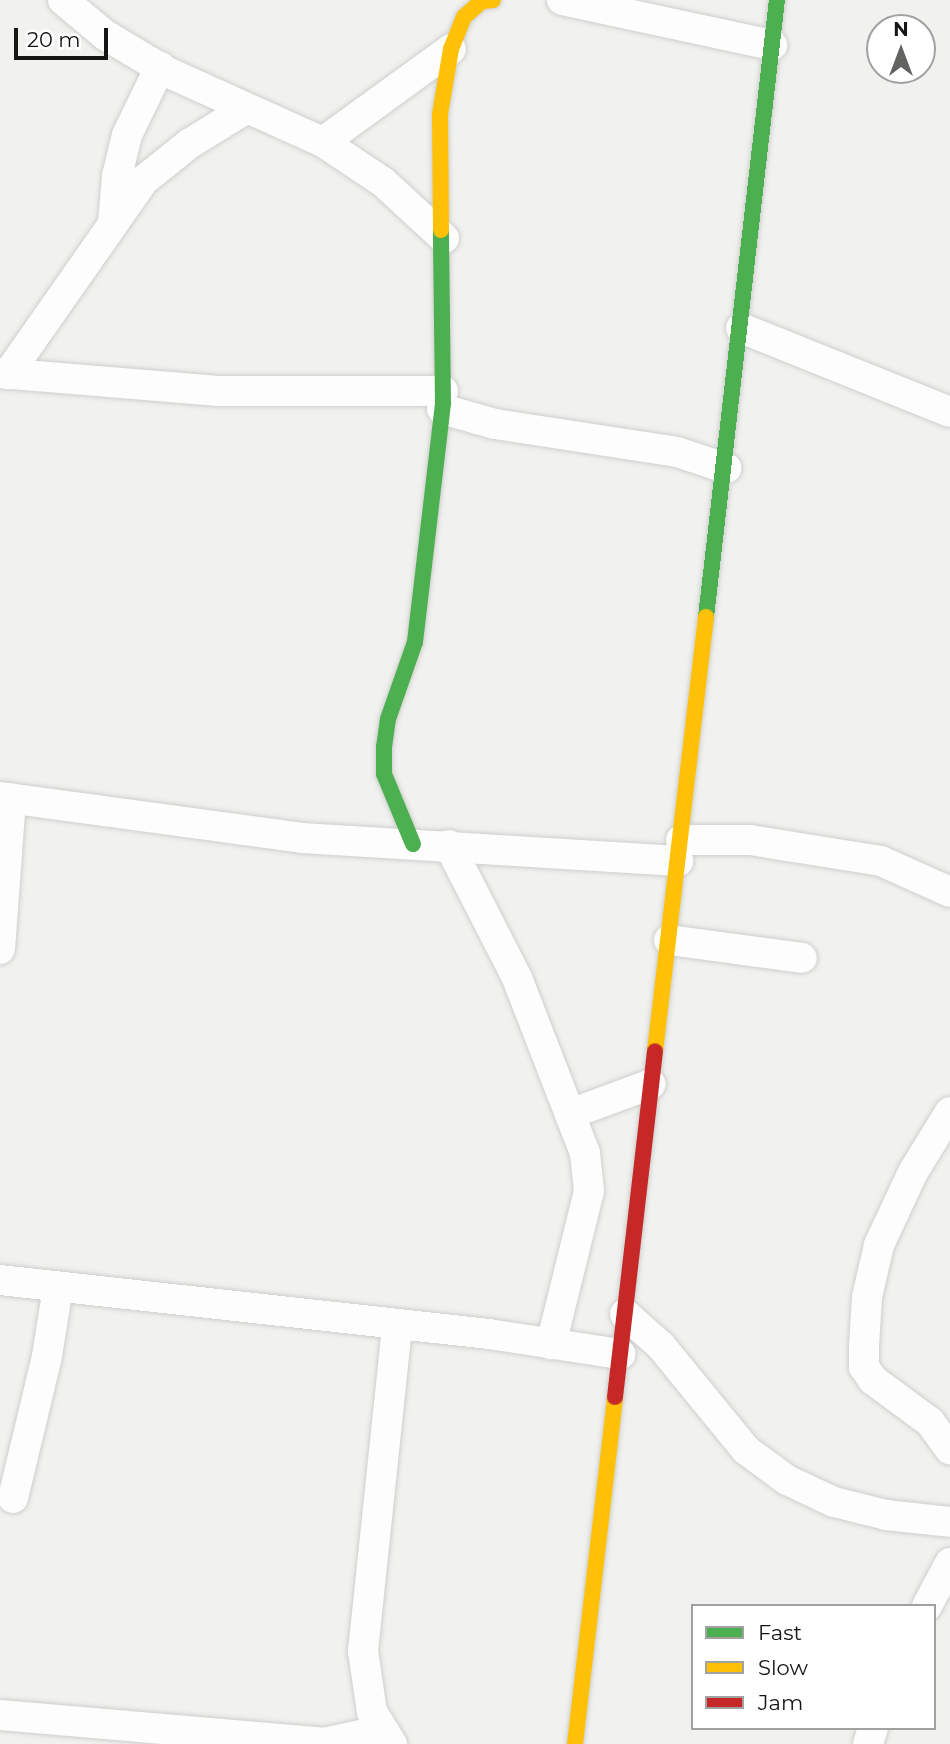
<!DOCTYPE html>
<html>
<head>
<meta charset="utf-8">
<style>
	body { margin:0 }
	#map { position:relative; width:950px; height:1744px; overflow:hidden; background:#f1f2ef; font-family:Montserrat,sans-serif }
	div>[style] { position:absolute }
	.roads { filter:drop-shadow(0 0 2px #cecfcd) drop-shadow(0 0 2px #cecfcd) }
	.street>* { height:30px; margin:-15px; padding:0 15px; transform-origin:15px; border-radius:15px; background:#fdfdfd }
	.fast>* { height:16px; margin:-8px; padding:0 8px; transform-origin:8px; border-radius:8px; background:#4caf50 }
	.slow>* { height:16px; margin:-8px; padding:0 8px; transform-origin:8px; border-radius:8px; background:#ffc107 }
	.jam>* { height:16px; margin:-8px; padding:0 8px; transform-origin:8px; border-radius:8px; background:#c62828 }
	span { translate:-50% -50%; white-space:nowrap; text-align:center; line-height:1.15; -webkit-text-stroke:5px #fff; paint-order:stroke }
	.legend { position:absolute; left:691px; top:1604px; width:245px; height:126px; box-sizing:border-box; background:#fff; border:2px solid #a1a1a1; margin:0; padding:9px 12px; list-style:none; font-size:21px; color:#151513 }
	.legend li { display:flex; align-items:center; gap:14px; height:35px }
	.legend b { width:35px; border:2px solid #a1a1a1 }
	.north { position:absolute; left:866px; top:14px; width:70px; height:70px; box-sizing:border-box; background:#fff; border:2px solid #a1a1a1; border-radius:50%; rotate:0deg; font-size:19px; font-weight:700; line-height:28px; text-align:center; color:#151513 }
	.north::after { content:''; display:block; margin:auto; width:24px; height:32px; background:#626260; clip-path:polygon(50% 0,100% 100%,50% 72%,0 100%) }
	.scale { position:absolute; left:14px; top:28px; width:94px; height:32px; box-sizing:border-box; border:4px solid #151513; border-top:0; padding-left:9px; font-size:21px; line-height:24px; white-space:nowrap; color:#151513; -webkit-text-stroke:5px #fff; paint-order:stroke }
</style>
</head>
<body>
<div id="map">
	<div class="roads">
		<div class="street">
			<div style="left:63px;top:0;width:55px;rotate:39.8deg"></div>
			<div style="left:105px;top:35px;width:72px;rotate:30.8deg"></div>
			<div style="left:167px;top:72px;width:171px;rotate:24.2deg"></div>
			<div style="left:323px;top:142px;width:72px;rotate:33.7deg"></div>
			<div style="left:383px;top:182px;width:83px;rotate:42.6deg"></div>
			<div style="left:562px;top:0;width:215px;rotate:12.1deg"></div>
			<div style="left:323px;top:142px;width:158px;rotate:-36deg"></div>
			<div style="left:113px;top:223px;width:47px;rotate:-85.1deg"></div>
			<div style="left:117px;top:176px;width:42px;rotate:-76.3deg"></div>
			<div style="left:127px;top:135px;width:76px;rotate:-64.1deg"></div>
			<div style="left:741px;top:328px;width:225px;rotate:21.9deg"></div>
			<div style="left:0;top:373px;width:219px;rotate:4.7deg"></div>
			<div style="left:218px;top:391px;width:225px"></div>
			<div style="left:8px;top:374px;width:237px;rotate:-55deg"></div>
			<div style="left:144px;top:180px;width:58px;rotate:-38.7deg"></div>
			<div style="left:189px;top:144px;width:65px;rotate:-31.7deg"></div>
			<div style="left:442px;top:409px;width:55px;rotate:15.8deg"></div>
			<div style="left:495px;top:424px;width:184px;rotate:8.7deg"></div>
			<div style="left:677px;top:452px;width:52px;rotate:18.1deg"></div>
			<div style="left:0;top:797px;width:305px;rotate:7.7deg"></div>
			<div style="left:302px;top:838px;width:377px;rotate:3.5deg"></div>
			<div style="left:681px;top:840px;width:69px"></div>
			<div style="left:750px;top:840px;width:133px;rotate:9.1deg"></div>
			<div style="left:881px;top:861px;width:76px;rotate:24.2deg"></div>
			<div style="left:449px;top:845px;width:149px;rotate:62.9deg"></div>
			<div style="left:517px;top:978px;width:188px;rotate:68.8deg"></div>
			<div style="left:585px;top:1153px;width:38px;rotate:84deg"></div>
			<div style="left:589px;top:1191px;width:158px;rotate:103.9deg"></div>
			<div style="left:669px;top:940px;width:134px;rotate:7.7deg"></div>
			<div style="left:0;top:949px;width:151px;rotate:-85.8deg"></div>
			<div style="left:950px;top:1112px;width:70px;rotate:121.7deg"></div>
			<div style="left:913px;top:1172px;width:81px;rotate:115deg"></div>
			<div style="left:879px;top:1245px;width:53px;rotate:103deg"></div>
			<div style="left:867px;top:1297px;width:49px;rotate:93.5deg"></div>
			<div style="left:864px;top:1346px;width:21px;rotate:90deg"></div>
			<div style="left:864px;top:1367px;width:16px;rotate:55deg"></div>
			<div style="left:873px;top:1380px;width:71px;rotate:36.4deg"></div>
			<div style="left:930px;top:1422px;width:34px;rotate:54deg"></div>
			<div style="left:570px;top:1114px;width:86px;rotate:-20.3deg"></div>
			<div style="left:0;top:1280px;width:492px;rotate:6.3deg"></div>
			<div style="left:489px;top:1334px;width:133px;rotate:8.7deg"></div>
			<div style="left:625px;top:1314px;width:48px;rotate:41.6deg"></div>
			<div style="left:661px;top:1346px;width:134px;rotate:50.7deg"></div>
			<div style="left:746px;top:1450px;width:51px;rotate:36.2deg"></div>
			<div style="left:787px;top:1480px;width:52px;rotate:25.1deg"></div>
			<div style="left:834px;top:1502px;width:54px;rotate:14deg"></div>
			<div style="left:886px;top:1515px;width:64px;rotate:6.2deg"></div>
			<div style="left:13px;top:1498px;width:146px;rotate:-76.5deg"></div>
			<div style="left:47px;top:1356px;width:70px;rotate:-80.9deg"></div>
			<div style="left:927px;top:1606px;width:49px;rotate:-61.9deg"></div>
			<div style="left:0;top:1715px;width:325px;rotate:4.9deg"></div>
			<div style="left:324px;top:1743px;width:60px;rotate:-12.4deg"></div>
			<div style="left:392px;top:1744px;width:38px;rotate:-122deg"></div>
			<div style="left:372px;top:1712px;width:62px;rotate:-98.4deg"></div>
			<div style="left:363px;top:1651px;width:328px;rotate:-84deg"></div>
			<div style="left:868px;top:1744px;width:17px;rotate:-73deg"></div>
		</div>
		<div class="fast">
			<div style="left:706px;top:617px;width:621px;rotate:-83.44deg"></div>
			<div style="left:413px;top:844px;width:76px;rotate:-112.5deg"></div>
			<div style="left:384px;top:774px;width:27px;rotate:-90deg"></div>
			<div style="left:384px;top:747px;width:28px;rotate:-82deg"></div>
			<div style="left:388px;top:719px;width:82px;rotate:-70.7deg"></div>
			<div style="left:415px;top:642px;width:241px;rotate:-83.3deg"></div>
			<div style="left:443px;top:403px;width:173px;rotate:-90.7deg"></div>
		</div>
		<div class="slow">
			<div style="left:441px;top:230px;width:116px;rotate:-90.5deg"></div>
			<div style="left:440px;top:114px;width:66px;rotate:-80.4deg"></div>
			<div style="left:451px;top:49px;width:35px;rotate:-68deg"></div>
			<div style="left:464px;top:17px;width:24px;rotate:-42deg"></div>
			<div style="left:482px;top:1px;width:11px;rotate:-5deg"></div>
			<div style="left:655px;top:1051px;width:437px;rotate:-83.3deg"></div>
			<div style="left:575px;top:1744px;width:349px;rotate:-83.4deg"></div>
		</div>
		<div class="jam">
			<div style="left:615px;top:1397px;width:348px;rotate:-83.4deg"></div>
		</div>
	</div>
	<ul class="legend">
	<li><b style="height:9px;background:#4caf50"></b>Fast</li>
	<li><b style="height:9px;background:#ffc107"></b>Slow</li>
	<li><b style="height:9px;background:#c62828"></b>Jam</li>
	</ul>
	<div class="north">N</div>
	<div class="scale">20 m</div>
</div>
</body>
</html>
